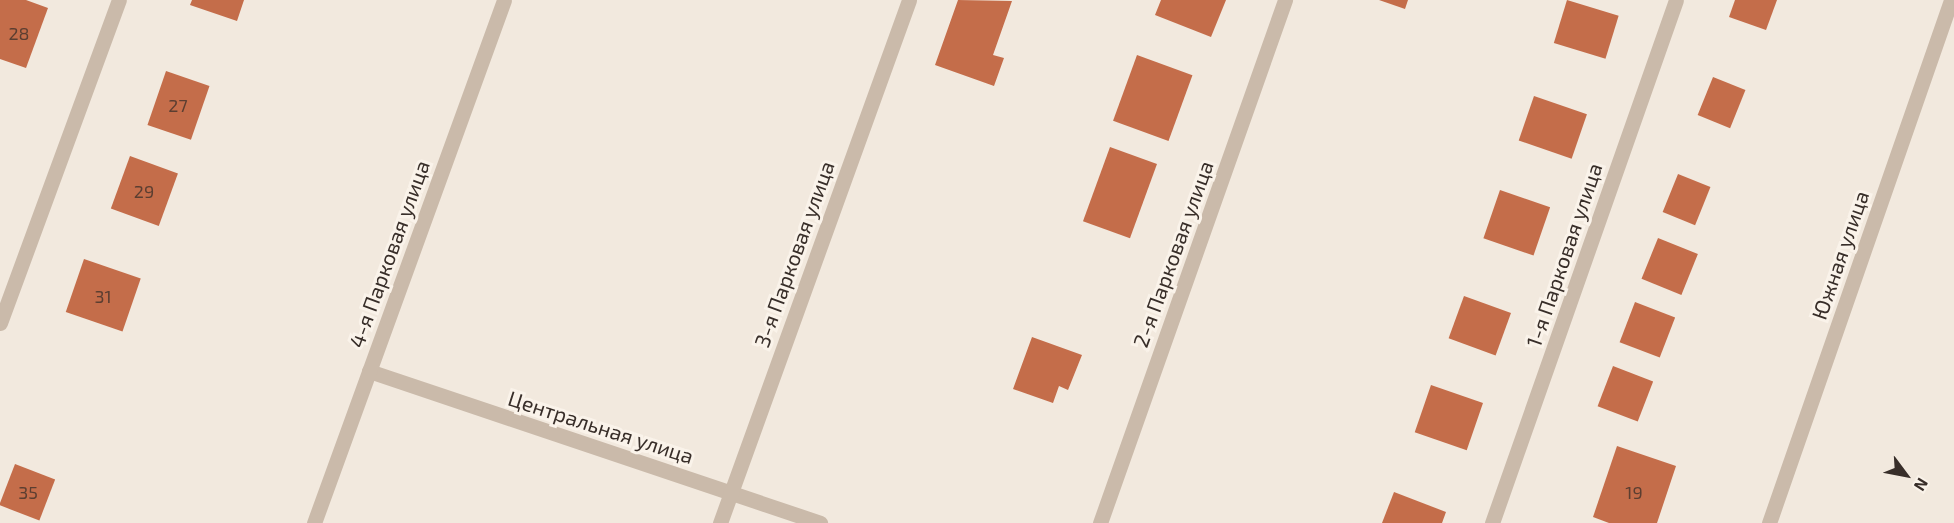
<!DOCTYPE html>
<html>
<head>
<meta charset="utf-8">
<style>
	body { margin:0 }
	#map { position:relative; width:1954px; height:523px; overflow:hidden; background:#f2e9de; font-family:"Exo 2",sans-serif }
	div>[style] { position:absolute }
	.building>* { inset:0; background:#c46d4a; transform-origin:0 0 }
	.street>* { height:15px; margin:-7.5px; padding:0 7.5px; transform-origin:7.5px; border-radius:7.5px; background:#cabaaa }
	span { translate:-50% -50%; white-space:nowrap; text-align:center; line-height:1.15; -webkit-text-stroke:6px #faf3ea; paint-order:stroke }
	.number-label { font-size:18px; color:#5b3e31 }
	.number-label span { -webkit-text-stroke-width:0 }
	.street-label { font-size:21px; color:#382e29 }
	.north { position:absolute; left:1876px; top:445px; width:60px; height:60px; -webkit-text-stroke:4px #faf3ea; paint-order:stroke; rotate:122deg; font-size:16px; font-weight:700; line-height:24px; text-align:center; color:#382e29 }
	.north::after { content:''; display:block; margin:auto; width:21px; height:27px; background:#382e29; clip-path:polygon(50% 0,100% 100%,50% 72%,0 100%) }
</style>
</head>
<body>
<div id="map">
	<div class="building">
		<div style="clip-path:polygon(0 0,26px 0,48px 8px,26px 68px,0 59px)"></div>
		<div style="clip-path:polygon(192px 0,244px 0,237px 21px,190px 5px)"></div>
		<div style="clip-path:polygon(958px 0,1012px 1px,993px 55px,1004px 58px,994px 86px,935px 65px)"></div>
		<div style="clip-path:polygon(1161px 0,1226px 0,1211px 37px,1155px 15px)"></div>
		<div style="clip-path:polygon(1379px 0,1408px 0,1405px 9px)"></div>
		<div style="left:1567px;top:0;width:54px;height:45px;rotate:17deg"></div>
		<div style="clip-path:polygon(1735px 0,1777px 0,1766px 30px,1729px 17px)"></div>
		<div style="left:1137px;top:55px;width:59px;height:70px;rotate:20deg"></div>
		<div style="left:166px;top:71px;width:46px;height:57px;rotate:19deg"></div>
		<div style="left:1713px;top:77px;width:35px;height:41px;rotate:22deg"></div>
		<div style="left:1534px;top:96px;width:56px;height:47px;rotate:19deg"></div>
		<div style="left:1110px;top:147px;width:50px;height:79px;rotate:20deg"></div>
		<div style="left:130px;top:156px;width:51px;height:56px;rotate:20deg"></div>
		<div style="left:1678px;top:174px;width:35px;height:41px;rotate:22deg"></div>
		<div style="left:1500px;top:190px;width:53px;height:51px;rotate:19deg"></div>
		<div style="left:1658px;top:238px;width:43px;height:44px;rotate:22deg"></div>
		<div style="left:84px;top:259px;width:60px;height:56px;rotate:19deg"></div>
		<div style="left:1464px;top:296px;width:50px;height:45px;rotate:20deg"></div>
		<div style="left:1635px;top:302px;width:43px;height:43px;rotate:21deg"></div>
		<div style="clip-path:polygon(1032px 337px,1082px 355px,1068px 390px,1059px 386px,1053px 403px,1013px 389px)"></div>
		<div style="left:1613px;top:366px;width:43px;height:43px;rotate:21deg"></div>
		<div style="left:1431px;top:385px;width:55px;height:50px;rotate:19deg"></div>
		<div style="clip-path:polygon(1617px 446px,1676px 466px,1657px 523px,1609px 523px,1593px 517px)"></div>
		<div style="left:15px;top:464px;width:43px;height:44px;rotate:21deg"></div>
		<div style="clip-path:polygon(1394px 492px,1446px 512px,1442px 523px,1382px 523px)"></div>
	</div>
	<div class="street">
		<div style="left:0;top:323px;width:344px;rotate:-69.8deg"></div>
		<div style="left:369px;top:371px;width:476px;rotate:18.6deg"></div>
		<div style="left:314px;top:523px;width:556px;rotate:-70.03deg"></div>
		<div style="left:720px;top:523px;width:556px;rotate:-70.13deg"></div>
		<div style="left:1100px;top:523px;width:555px;rotate:-70.52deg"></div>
		<div style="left:1492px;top:523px;width:554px;rotate:-70.62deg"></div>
		<div style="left:1769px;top:523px;width:554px;rotate:-70.81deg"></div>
	</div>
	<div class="number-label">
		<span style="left:19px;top:33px">28</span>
		<span style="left:178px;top:105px">27</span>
		<span style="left:144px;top:191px">29</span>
		<span style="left:103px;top:296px">31</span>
		<span style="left:28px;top:492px">35</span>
		<span style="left:1634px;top:492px">19</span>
	</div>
	<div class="street-label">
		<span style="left:389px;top:254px;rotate:-70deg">4-я Парковая улица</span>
		<span style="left:794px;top:254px;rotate:-70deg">3-я Парковая улица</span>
		<span style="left:1173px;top:254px;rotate:-70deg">2-я Парковая улица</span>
		<span style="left:1564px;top:255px;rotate:-71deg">1-я Парковая улица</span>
		<span style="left:1840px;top:255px;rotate:-71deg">Южная улица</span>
		<span style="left:601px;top:427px;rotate:18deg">Центральная улица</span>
	</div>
	<div class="north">N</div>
</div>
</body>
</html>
